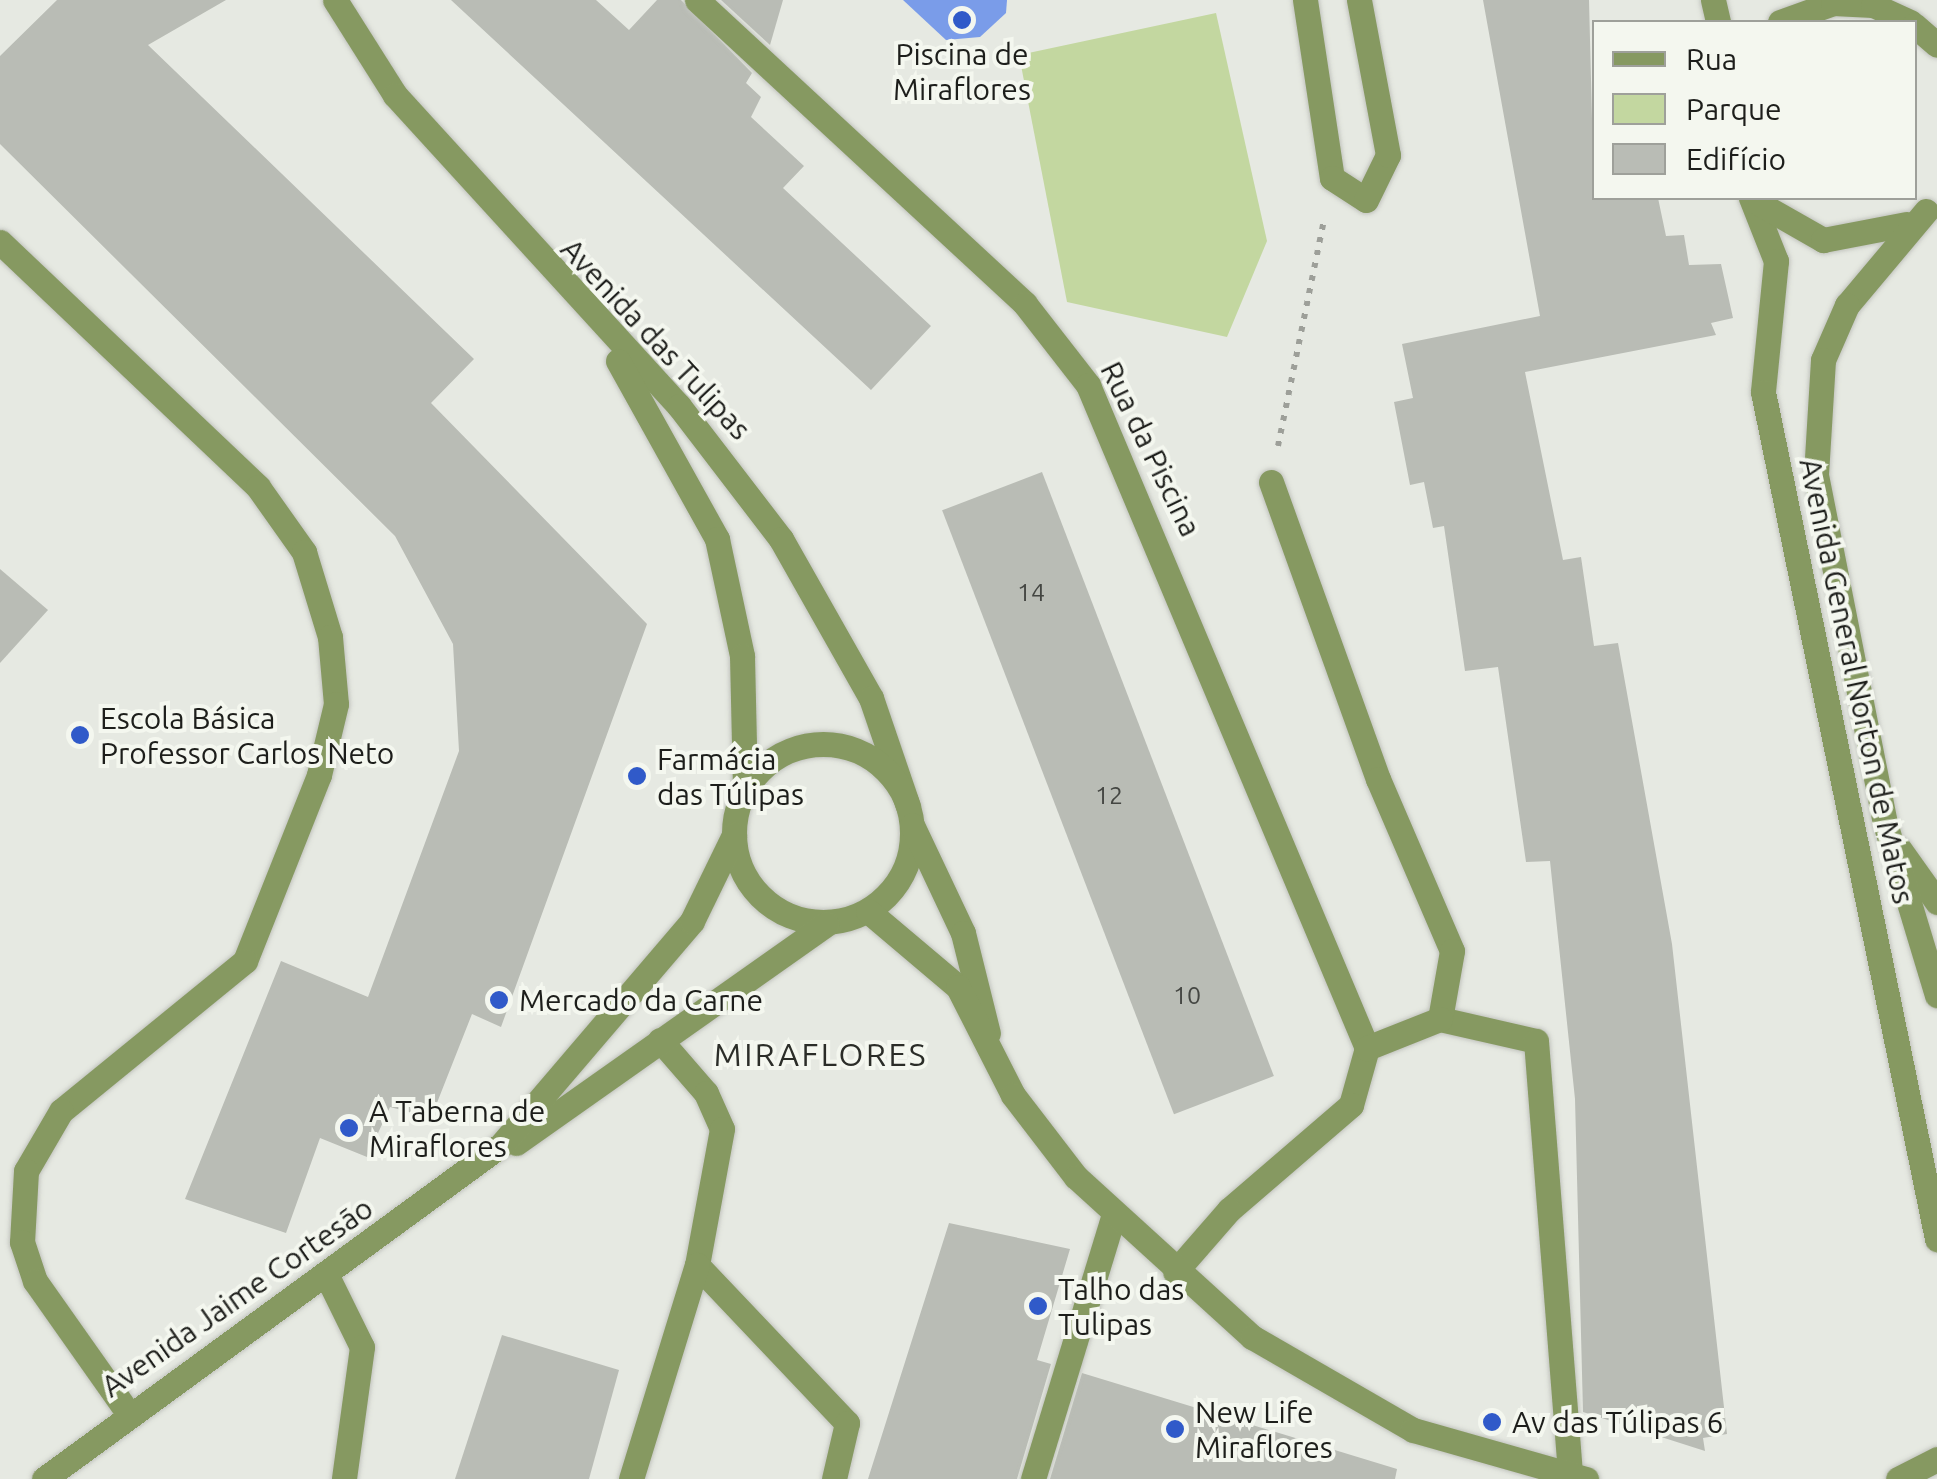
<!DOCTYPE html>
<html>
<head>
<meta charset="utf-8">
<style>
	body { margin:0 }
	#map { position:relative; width:1937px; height:1479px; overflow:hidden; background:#e6e9e2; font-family:Ubuntu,sans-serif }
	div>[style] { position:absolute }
	.green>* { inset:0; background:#c3d7a0 }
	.water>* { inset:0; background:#7a9ce9 }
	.building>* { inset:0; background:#b9bcb5; transform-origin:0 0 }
	.path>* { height:6px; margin-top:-3px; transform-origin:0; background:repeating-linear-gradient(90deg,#9d9f99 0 5px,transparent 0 13px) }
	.roads { filter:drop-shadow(0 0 2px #c2c4be) drop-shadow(0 0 2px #c2c4be) }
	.service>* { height:25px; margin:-12.5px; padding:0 12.5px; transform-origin:12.5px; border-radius:12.5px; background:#869961 }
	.pedestrian>* { height:25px; margin:-12.5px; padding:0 12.5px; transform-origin:12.5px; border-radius:12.5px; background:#869961 }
	.minor>* { height:25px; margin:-12.5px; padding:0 12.5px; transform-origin:12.5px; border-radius:12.5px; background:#869961 }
	.tertiary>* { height:25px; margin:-12.5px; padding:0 12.5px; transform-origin:12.5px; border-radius:12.5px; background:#869961 }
	.tertiary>.ring { margin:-12.5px; padding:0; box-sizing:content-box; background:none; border:25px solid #869961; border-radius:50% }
	.dots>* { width:28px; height:28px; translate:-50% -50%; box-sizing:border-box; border:5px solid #f4f7ef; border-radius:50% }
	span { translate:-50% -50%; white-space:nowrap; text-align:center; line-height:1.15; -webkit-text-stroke:8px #f4f7ef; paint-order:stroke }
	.number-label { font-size:25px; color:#444642 }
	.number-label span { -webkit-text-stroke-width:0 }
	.poi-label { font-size:30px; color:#1d1e1b }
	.left { translate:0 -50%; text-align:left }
	.street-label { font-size:30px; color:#1d1e1b }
	.neighbourhood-label { font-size:32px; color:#2b2d28; letter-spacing:2.5px }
	.legend { position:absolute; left:1592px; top:20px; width:325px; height:180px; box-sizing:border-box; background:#f4f7ef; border:2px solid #9ea09a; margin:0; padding:12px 18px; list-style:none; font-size:30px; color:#1d1e1b }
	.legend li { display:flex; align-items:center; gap:20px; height:50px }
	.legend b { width:50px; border:2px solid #9ea09a }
</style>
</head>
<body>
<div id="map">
	<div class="green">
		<div style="clip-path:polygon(1216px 13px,1267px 241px,1227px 337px,1067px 302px,1019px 55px)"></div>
	</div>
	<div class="water">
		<div style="clip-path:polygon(903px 0,1007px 0,1006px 13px,980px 37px,946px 40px)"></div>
	</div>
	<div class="building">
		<div style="clip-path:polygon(57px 0,226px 0,148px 45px,474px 359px,431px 403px,647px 624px,501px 1027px,472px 1014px,431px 1118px,390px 1107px,367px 1157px,320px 1138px,286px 1233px,185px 1199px,281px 961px,368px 997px,459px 751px,453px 644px,395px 536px,0 144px,0 56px)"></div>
		<div style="clip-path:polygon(451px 0,596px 0,629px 30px,657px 0,681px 0,752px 73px,746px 83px,761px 97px,751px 117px,804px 166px,783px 188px,931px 326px,871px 390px)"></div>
		<div style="clip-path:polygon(721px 0,783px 0,770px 45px)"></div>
		<div style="clip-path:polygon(1483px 0,1589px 0,1594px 198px,1658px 198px,1666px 236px,1684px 235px,1689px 265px,1721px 264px,1733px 318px,1711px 323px,1716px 335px,1525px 372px,1563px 560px,1581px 557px,1594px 646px,1618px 643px,1672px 944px,1727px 1434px,1703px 1438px,1705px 1451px,1583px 1412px,1575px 1099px,1550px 861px,1526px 862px,1498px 667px,1465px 671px,1444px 526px,1433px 528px,1424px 482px,1410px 485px,1394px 402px,1413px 398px,1402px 344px,1540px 316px)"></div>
		<div style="left:1042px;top:472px;width:647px;height:107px;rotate:69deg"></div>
		<div style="clip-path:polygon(0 569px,48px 610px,0 663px)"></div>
		<div style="clip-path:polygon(949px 1223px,1070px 1249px,1037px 1360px,1051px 1364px,1017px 1479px,868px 1479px)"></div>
		<div style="clip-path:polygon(502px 1335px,619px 1370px,589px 1479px,455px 1479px)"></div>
		<div style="clip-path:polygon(1082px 1373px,1397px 1469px,1395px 1479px,1050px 1479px)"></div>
	</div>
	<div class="path">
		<div style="left:1278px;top:446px;width:232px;rotate:-78.5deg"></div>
	</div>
	<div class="roads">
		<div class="service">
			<div style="left:1900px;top:850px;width:64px;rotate:54.6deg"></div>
		</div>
		<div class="pedestrian">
			<div style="left:1440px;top:1019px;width:98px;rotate:12.9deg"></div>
			<div style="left:1536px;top:1041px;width:435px;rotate:85.5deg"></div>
		</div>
		<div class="minor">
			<div style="left:697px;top:0;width:447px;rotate:42.8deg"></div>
			<div style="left:1025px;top:304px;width:103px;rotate:52.1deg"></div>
			<div style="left:1088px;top:385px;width:719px;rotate:67.18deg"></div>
			<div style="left:1367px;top:1048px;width:59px;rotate:105.7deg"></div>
			<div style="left:1351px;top:1105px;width:161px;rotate:139.3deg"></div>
			<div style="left:1229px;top:1210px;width:82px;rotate:131.1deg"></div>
			<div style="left:1305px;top:0;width:180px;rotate:81.4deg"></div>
			<div style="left:1332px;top:178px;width:40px;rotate:32.9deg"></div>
			<div style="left:1366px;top:200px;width:50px;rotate:-63.9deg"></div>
			<div style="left:1388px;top:155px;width:158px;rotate:-100.6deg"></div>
			<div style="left:0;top:242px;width:356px;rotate:43.5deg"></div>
			<div style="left:258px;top:487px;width:80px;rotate:54.7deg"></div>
			<div style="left:304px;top:552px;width:89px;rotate:73deg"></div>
			<div style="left:330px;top:637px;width:67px;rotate:84.9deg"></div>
			<div style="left:336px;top:704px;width:73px;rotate:103.5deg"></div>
			<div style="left:319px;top:775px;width:200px;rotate:111.7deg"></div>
			<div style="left:245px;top:961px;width:237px;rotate:140.8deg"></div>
			<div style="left:61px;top:1111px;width:69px;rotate:120.3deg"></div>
			<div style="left:26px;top:1171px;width:71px;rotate:93.2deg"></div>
			<div style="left:22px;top:1242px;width:41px;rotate:71.6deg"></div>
			<div style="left:35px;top:1281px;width:161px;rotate:54.8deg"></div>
			<div style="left:1271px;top:482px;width:316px;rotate:70.2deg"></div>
			<div style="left:1378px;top:779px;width:187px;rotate:66.7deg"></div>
			<div style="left:1452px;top:951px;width:69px;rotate:100deg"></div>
			<div style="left:1440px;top:1019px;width:79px;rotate:158.3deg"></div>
			<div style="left:660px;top:1040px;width:70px;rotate:49deg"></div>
			<div style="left:706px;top:1093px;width:39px;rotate:66deg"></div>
			<div style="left:722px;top:1129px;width:138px;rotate:100.4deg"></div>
			<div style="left:697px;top:1265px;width:218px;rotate:46.5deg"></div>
			<div style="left:847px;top:1423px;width:57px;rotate:103.1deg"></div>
			<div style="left:327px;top:1276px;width:79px;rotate:63.8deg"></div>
			<div style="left:362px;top:1347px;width:133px;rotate:97.8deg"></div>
			<div style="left:631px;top:1479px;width:224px;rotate:-72.9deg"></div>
			<div style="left:1033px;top:1479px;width:277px;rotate:-73deg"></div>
		</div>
		<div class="tertiary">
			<div style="left:335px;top:0;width:112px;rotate:57.7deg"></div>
			<div style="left:395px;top:95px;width:421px;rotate:47.6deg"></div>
			<div style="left:679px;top:406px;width:168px;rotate:52.5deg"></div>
			<div style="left:781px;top:539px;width:183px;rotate:60.5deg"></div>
			<div style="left:871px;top:698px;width:114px;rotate:71.1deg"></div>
			<div style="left:1713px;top:0;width:23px;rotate:77deg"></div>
			<div style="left:1780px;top:22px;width:56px;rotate:-19.7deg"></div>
			<div style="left:1833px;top:3px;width:40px;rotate:2.9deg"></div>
			<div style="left:1873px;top:5px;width:41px;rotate:24.7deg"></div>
			<div style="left:1914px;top:25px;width:30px;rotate:41deg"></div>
			<div style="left:1751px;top:198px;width:68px;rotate:68.4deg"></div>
			<div style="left:1776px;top:261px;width:132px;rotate:95.7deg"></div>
			<div style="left:1763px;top:392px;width:865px;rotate:78.39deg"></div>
			<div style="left:1760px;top:204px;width:73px;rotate:29.7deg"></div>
			<div style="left:1823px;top:240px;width:85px;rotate:-10.9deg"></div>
			<div style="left:1926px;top:211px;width:123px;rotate:130deg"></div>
			<div style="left:1847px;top:305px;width:60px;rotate:113.6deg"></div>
			<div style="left:1823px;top:360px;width:115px;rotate:93.5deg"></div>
			<div style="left:1816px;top:475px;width:355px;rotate:78.8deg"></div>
			<div style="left:1885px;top:823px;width:180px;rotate:73.2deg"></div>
			<div style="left:618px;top:361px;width:204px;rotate:60.9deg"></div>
			<div style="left:717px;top:539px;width:120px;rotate:77.9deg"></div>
			<div style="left:742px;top:656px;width:133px;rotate:88.7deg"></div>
			<div class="ring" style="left:734px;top:744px;width:153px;height:153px"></div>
			<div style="left:912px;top:825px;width:119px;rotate:64.7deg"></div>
			<div style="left:963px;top:933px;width:103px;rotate:76deg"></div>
			<div style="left:868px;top:911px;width:118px;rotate:40.2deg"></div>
			<div style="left:958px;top:987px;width:121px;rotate:63deg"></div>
			<div style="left:1013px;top:1095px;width:103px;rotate:52.5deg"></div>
			<div style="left:1076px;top:1177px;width:238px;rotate:42.3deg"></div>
			<div style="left:1252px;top:1337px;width:186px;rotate:30deg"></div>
			<div style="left:1413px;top:1430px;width:180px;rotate:15.8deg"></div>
			<div style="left:516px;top:1143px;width:380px;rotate:-35.2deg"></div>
			<div style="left:44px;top:1479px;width:566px;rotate:-36.16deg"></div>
			<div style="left:501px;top:1145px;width:294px;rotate:-49.5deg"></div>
			<div style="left:692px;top:921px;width:96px;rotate:-64deg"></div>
			<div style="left:1898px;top:1479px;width:44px;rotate:-27.1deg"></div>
		</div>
	</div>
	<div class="dots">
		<div style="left:962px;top:20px;background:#305ac9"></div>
		<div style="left:80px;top:735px;background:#305ac9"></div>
		<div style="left:637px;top:776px;background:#305ac9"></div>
		<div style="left:499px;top:1000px;background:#305ac9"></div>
		<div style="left:349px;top:1128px;background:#305ac9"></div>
		<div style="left:1038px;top:1306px;background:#305ac9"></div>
		<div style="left:1492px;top:1422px;background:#305ac9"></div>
		<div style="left:1175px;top:1429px;background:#305ac9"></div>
	</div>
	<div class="number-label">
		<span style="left:1031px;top:592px">14</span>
		<span style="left:1109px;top:795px">12</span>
		<span style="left:1187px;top:995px">10</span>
	</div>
	<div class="poi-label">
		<span style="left:962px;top:71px">Piscina de<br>Miraflores</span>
		<span class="left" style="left:100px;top:735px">Escola Básica<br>Professor Carlos Neto</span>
		<span class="left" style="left:657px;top:776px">Farmácia<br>das Túlipas</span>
		<span class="left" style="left:519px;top:1000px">Mercado da Carne</span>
		<span class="left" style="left:369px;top:1128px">A Taberna de<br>Miraflores</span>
		<span class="left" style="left:1058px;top:1306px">Talho das<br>Tulipas</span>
		<span class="left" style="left:1195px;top:1429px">New Life<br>Miraflores</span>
		<span class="left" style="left:1512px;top:1422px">Av das Túlipas 6</span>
	</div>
	<div class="street-label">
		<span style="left:656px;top:339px;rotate:47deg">Avenida das Tulipas</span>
		<span style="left:1151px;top:449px;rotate:64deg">Rua da Piscina</span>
		<span style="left:1857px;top:681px;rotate:78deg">Avenida General Norton de Matos</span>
		<span style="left:237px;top:1297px;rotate:-35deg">Avenida Jaime Cortesão</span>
	</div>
	<div class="neighbourhood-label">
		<span style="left:821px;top:1054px">MIRAFLORES</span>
	</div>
	<ul class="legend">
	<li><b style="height:12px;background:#869961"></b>Rua</li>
	<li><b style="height:28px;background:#c3d7a0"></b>Parque</li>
	<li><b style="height:28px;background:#b9bcb5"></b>Edifício</li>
	</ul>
</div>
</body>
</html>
